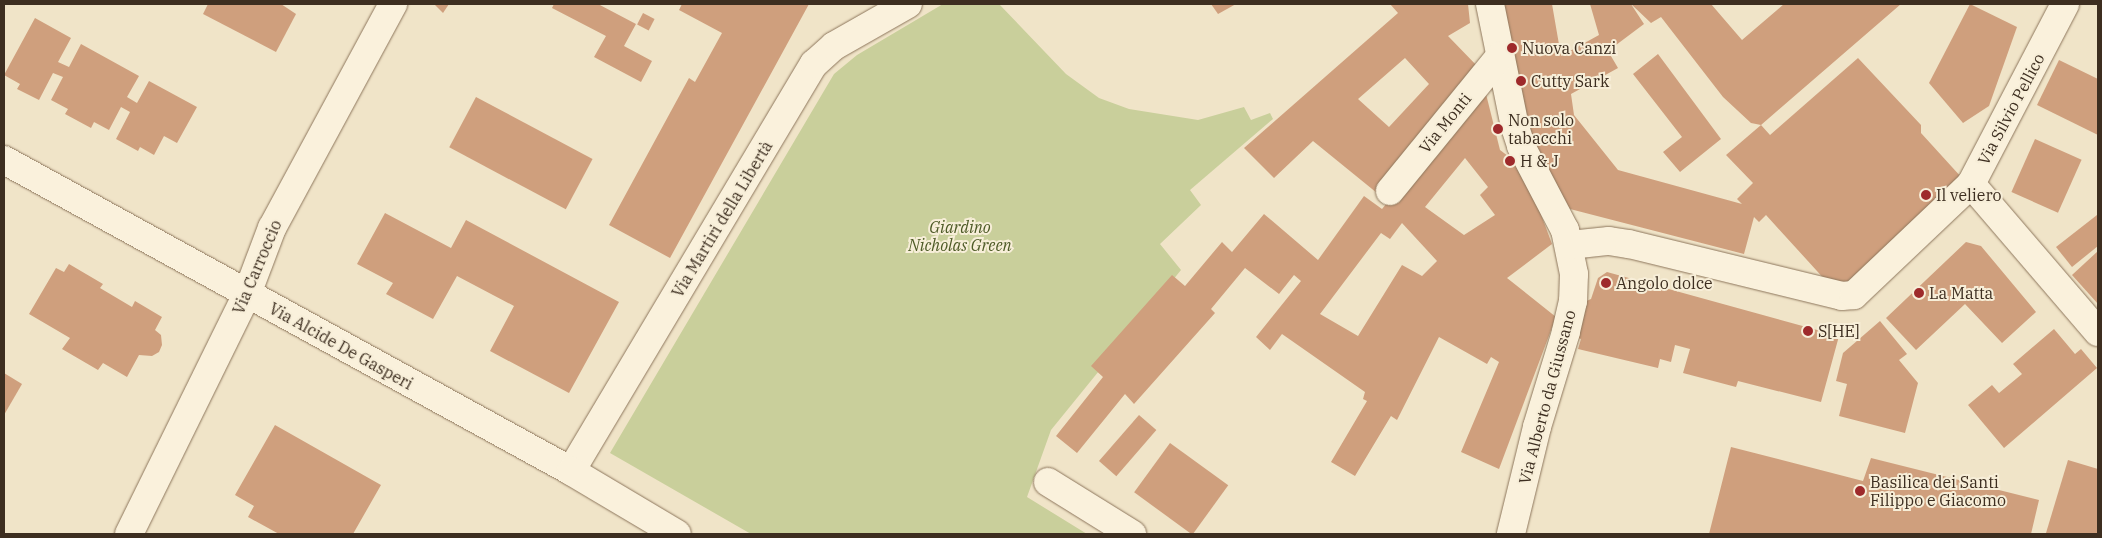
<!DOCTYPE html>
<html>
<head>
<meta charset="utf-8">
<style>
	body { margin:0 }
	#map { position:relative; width:2102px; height:538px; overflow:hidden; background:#f0e4c8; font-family:"IBM Plex Serif",serif }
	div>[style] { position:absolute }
	.green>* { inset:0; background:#c9cf9b }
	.building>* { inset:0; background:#cf9f7d; transform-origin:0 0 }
	.roads { filter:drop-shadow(0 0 1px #8d765c) drop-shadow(0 0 1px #8d765c) }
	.street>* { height:28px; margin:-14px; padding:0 14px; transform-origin:14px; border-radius:14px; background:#faf1dc }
	.secondary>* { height:28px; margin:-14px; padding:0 14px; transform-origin:14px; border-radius:14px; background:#faf1dc }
	.dots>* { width:14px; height:14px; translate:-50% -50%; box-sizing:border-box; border:2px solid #f7eed8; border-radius:50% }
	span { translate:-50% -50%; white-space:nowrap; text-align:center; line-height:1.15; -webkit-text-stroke:4px #f7eed8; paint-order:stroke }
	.poi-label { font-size:16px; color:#3d2e20 }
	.left { translate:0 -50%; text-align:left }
	.street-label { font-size:16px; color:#3d2e20 }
	.park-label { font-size:16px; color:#4d5a26; font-style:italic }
	.frame { position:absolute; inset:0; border:5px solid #3d2e20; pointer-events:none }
</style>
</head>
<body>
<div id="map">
	<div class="green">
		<div style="clip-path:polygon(943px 4px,999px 4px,1066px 74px,1099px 98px,1129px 109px,1198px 120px,1244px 107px,1251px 120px,1270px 113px,1273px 119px,1190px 190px,1201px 205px,1160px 244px,1181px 270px,1051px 430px,1027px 497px,1087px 534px,751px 534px,610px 453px,834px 74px,857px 55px)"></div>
	</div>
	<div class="building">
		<div style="clip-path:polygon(208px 4px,281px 4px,296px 14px,276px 52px,203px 14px)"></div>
		<div style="clip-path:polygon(434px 4px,449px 4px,443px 13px)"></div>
		<div style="clip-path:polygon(554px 4px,598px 4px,636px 24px,624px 46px,652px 61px,641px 82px,594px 57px,606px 36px,552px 8px)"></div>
		<div style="clip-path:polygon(682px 4px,809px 4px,670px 258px,609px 225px,689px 78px,695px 82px,722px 33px,679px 10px)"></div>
		<div style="clip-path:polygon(1211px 4px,1236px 4px,1218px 14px)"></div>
		<div style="clip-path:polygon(evenodd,1390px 4px,1468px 4px,1470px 23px,1448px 36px,1480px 69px,1464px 96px,1377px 193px,1313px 141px,1274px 178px,1244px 148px,1398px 13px,1390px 4px,1405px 58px,1429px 84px,1389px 127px,1358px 99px,1405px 58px)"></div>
		<div style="clip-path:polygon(1492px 4px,1552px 4px,1561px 56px,1599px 35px,1590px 4px,1631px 4px,1644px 24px,1608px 51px,1618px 68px,1571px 94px,1574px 115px,1618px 170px,1742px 204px,1737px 199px,1753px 183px,1726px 155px,1761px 125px,1770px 135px,1858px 58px,1921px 125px,1921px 133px,1962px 178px,1837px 293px,1766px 215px,1759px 222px,1754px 217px,1744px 254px,1570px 209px,1523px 137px)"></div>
		<div style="clip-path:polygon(1631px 4px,1711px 4px,1742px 40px,1784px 4px,1901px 4px,1761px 125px,1751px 123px,1723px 97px,1661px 17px,1651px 23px)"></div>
		<div style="clip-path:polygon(1970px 4px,2017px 27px,1989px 106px,1963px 123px,1929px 83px)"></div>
		<div style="left:643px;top:13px;width:13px;height:13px;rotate:27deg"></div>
		<div style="clip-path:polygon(35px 18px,71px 38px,58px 62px,69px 67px,81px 44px,139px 76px,127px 97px,137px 103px,149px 81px,197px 107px,177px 143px,164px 136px,154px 155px,140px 147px,138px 151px,116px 139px,130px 112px,121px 107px,109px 130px,94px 122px,91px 128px,65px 114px,68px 109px,51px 100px,63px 77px,53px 73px,39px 100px,17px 89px,20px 84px,4px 75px)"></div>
		<div style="clip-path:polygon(1658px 54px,1721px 139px,1680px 172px,1663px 152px,1682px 137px,1633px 74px)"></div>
		<div style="clip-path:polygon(2059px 60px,2098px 79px,2098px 135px,2037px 105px)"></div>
		<div style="clip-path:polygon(evenodd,1484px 86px,1500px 150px,1512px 159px,1539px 209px,1552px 244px,1507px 278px,1556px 317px,1499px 469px,1461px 452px,1499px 362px,1491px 357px,1487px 364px,1439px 337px,1397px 420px,1391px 416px,1355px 476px,1331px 462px,1367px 401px,1363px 399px,1365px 392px,1282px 334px,1270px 350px,1256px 337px,1301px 281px,1294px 275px,1279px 294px,1245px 268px,1211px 309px,1215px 313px,1134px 404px,1125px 394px,1077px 453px,1056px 436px,1103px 377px,1091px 366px,1172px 275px,1185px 286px,1222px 242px,1232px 252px,1264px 214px,1318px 260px,1364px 196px,1382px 209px,1484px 86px,1465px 158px,1488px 187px,1480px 195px,1495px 215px,1464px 235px,1425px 207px,1465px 158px,1484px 86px,1402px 223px,1437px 261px,1422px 276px,1402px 265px,1358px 336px,1320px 314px,1381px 233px,1390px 239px,1402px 223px)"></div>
		<div style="left:476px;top:97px;width:132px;height:57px;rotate:28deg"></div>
		<div style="left:2035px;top:139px;width:51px;height:58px;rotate:24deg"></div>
		<div style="clip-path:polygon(385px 213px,451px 248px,466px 220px,619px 302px,569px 393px,490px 351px,514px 306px,457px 276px,433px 319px,386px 294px,393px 283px,357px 264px)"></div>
		<div style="clip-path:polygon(2097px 215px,2098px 246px,2072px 267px,2056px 247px)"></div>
		<div style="clip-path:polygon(1966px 242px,1981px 246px,2036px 312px,2002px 343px,1965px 304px,1916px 350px,1886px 318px)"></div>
		<div style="clip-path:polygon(2098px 251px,2098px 304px,2072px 275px)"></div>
		<div style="clip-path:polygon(69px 264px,103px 284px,100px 288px,132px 307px,135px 301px,162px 317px,155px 330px,161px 335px,162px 345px,159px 352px,152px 356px,139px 355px,127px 377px,103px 363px,98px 370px,62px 349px,70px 338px,29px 314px,56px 268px,64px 272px)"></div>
		<div style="clip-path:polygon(1607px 272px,1839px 336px,1821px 402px,1738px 381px,1736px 387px,1683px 373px,1690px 349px,1675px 345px,1671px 362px,1660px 359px,1658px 368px,1578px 349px,1581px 339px,1575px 337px,1584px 302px,1591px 299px,1598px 278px)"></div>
		<div style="clip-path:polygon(1880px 321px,1907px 354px,1899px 360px,1918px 383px,1905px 433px,1839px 416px,1847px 384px,1836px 381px,1843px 353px)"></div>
		<div style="clip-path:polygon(2054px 329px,2075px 354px,2081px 349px,2097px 368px,2004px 448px,1968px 405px,1992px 385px,1999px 393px,2022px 374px,2013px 364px)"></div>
		<div style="clip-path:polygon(4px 373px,22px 384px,4px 415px)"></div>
		<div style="left:1139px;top:415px;width:23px;height:61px;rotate:41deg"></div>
		<div style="clip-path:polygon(275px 425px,381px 485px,353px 534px,279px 534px,248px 517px,254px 506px,235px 495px)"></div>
		<div style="left:1170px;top:443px;width:72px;height:61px;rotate:36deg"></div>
		<div style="clip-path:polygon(1731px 447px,1863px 481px,1871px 458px,2039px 500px,2031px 534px,1709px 534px)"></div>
		<div style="clip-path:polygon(2068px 460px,2098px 469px,2098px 534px,2046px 533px)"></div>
	</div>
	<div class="roads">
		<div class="street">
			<div style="left:1490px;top:4px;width:126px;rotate:78.5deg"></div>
			<div style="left:1515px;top:127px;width:20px;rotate:72deg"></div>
			<div style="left:1521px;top:146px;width:95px;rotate:62.4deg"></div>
			<div style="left:1565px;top:230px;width:45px;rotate:78.4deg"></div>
			<div style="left:1574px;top:274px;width:27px;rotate:92deg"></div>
			<div style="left:1573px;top:301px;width:32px;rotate:103deg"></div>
			<div style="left:1566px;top:332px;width:99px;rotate:107deg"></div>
			<div style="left:1537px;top:427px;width:110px;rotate:103.7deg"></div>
			<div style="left:1971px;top:184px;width:195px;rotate:49.4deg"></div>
			<div style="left:1390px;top:191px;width:174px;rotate:-50.8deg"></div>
			<div style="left:1570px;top:245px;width:39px;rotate:-6deg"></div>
			<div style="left:1609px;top:241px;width:20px;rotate:9deg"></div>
			<div style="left:1629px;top:244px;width:219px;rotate:13.7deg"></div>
			<div style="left:1842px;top:296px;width:12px;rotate:-5deg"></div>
			<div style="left:1854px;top:295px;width:161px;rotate:-43.5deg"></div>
			<div style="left:1971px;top:184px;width:203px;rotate:-62.4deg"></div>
			<div style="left:571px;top:471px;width:474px;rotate:-59.2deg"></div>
			<div style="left:814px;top:64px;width:27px;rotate:-42deg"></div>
			<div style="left:834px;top:46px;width:85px;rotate:-29.6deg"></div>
			<div style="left:1048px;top:482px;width:99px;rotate:31.8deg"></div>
			<div style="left:129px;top:534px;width:267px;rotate:-63.8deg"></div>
			<div style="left:247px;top:294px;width:71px;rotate:-69.3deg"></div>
			<div style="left:272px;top:228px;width:255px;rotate:-61.6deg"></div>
		</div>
		<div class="secondary">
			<div style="left:4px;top:160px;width:647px;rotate:28.74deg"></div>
			<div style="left:571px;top:471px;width:123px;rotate:30.7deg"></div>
		</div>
	</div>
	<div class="dots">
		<div style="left:1512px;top:48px;background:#9e2a2b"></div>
		<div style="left:1521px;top:81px;background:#9e2a2b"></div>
		<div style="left:1498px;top:129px;background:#9e2a2b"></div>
		<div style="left:1510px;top:161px;background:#9e2a2b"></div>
		<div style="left:1926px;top:195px;background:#9e2a2b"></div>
		<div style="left:1606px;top:283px;background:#9e2a2b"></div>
		<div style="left:1919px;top:293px;background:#9e2a2b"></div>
		<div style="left:1808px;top:331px;background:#9e2a2b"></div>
		<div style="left:1860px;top:491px;background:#9e2a2b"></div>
	</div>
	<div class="poi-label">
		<span class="left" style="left:1522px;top:48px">Nuova Canzi</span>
		<span class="left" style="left:1531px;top:81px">Cutty Sark</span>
		<span class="left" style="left:1508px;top:129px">Non solo<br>tabacchi</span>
		<span class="left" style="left:1520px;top:161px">H &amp; J</span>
		<span class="left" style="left:1936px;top:195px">Il veliero</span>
		<span class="left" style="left:1616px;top:283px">Angolo dolce</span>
		<span class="left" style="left:1929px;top:293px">La Matta</span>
		<span class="left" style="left:1818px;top:331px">S[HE]</span>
		<span class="left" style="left:1870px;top:491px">Basilica dei Santi<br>Filippo e Giacomo</span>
	</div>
	<div class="street-label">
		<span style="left:2011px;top:109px;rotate:-62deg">Via Silvio Pellico</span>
		<span style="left:1445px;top:123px;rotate:-51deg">Via Monti</span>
		<span style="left:722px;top:219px;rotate:-59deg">Via Martiri della Libertà</span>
		<span style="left:257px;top:267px;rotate:-67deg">Via Carroccio</span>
		<span style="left:341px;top:346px;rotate:29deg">Via Alcide De Gasperi</span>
		<span style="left:1547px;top:397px;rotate:-75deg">Via Alberto da Giussano</span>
	</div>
	<div class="park-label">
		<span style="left:960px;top:236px">Giardino<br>Nicholas Green</span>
	</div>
	<div class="frame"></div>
</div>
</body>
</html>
